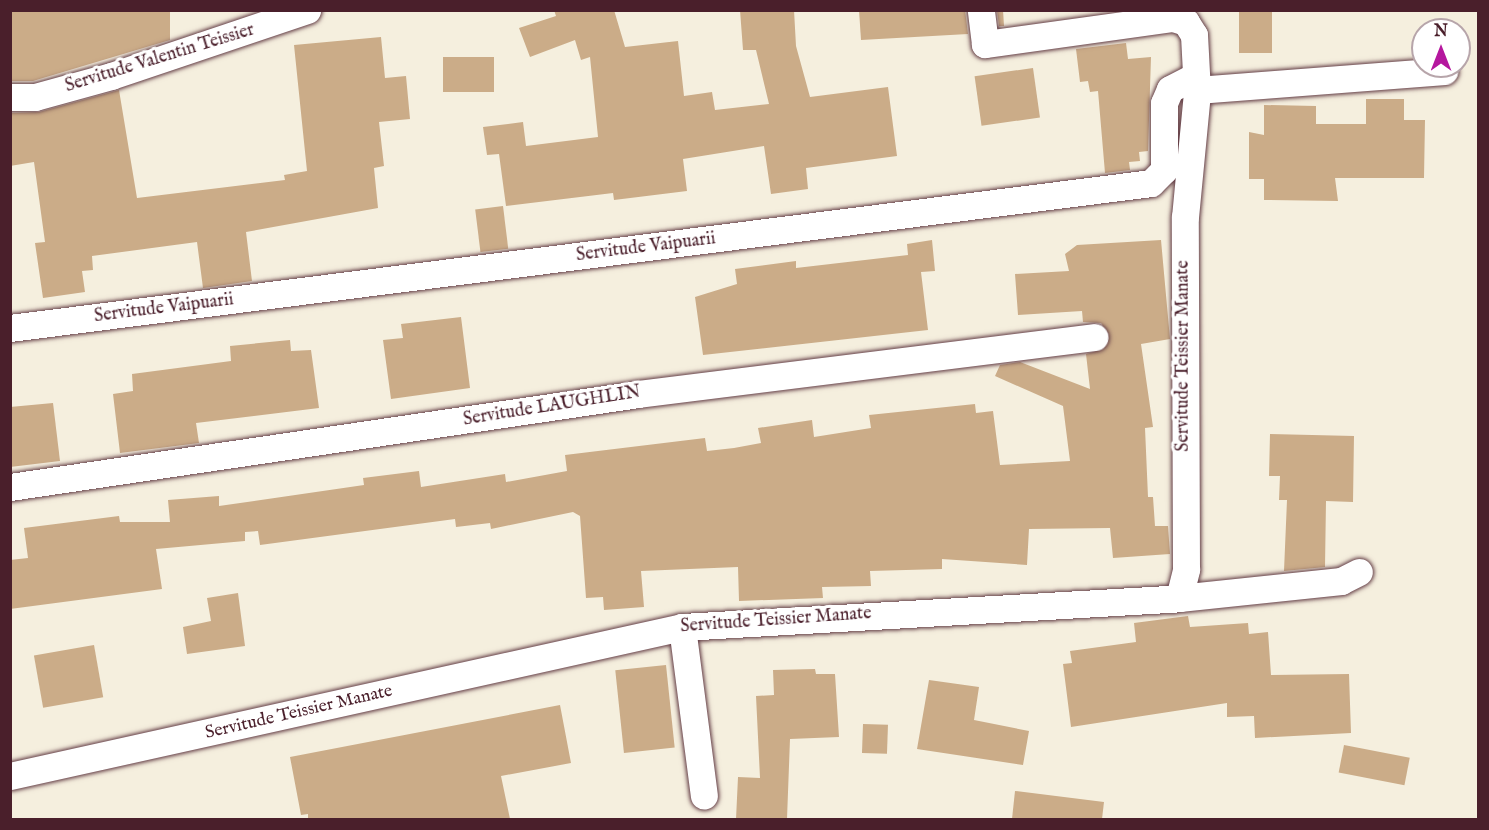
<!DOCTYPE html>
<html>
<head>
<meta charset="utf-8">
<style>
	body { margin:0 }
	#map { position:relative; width:1489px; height:830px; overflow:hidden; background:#f5efde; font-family:"IM FELL English",serif }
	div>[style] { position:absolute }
	.building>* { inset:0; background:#cbac88; transform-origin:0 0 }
	.roads { filter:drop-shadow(0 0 2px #643e46) drop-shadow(0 0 2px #643e46) }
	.street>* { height:27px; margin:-13.5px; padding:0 13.5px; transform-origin:13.5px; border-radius:13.5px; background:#fff }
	span { translate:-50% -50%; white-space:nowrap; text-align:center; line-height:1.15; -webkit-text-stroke:6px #fff; paint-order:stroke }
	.street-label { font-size:18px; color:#4a1f2b }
	.frame { position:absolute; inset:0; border:12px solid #4a1f2b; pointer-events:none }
	.north { position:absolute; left:1411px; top:18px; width:60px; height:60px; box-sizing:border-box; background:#fff; border:2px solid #b7a5aa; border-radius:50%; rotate:0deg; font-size:16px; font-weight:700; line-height:24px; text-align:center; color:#4a1f2b }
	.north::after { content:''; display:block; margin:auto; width:21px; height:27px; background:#b5179e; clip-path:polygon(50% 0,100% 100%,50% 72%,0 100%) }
</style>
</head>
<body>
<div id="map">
	<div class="building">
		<div style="clip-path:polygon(10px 10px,170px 10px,170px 40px,33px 81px,10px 81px)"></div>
		<div style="clip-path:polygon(554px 10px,614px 10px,625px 47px,678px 41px,684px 96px,712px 92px,715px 110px,769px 104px,756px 50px,743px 50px,740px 10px,794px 10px,796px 46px,810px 97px,888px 87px,897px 156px,806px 168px,808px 189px,771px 194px,764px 146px,683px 159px,687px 191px,614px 200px,613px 193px,506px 206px,499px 154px,487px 155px,483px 127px,523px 122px,526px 146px,598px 137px,590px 57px,581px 60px,575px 40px,530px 57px,519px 28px,556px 16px)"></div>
		<div style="clip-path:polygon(859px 10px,965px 10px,968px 34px,861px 40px)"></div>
		<div style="clip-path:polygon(997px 10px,1003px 10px,1004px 26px,999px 26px)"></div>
		<div style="left:1239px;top:10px;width:33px;height:43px"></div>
		<div style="clip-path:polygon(381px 37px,385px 78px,406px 76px,410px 119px,379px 122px,384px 166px,374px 168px,378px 208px,246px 232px,252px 281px,203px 288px,197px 242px,92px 256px,93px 270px,82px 271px,85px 292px,43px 298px,35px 243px,45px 242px,34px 162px,10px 166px,10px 113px,39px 112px,119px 90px,137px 198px,285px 180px,284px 175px,307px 171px,294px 45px)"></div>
		<div style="clip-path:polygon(1126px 43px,1128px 59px,1151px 57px,1148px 151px,1139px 152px,1140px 161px,1129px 162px,1130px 170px,1105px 173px,1098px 91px,1090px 92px,1088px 81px,1080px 82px,1076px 49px)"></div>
		<div style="left:494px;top:57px;width:35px;height:51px;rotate:90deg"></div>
		<div style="left:1033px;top:68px;width:50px;height:59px;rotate:82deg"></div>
		<div style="clip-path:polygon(1366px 99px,1404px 99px,1404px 120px,1425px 120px,1424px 178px,1335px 178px,1338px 201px,1264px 200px,1264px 179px,1249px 179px,1249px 132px,1264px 135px,1264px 105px,1316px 106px,1316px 124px,1366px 124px)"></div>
		<div style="left:503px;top:206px;width:43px;height:28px;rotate:83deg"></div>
		<div style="clip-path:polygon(932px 240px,935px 271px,921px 272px,928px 330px,703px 355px,695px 297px,737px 284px,735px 269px,796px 261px,796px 268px,908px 255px,907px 244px)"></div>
		<div style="clip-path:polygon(1161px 240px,1170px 339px,1141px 344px,1153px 427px,1145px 428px,1148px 497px,1153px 497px,1155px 526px,1168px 526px,1170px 554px,1113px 558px,1110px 528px,1029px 529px,1027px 565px,942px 559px,942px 569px,870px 571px,871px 586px,822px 587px,823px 598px,739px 601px,738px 567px,641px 571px,644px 607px,604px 610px,603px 597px,586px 598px,580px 516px,573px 512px,491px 529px,490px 523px,456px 527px,455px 519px,260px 545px,258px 531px,245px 532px,245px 541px,156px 549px,162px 589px,10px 609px,10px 560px,28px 558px,24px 528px,119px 516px,120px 522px,170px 522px,168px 500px,219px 496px,219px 506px,364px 485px,363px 478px,419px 471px,421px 487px,505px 474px,506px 482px,567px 471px,565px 455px,705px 438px,707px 451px,734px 448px,761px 443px,758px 428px,812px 420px,814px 437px,871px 428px,869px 415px,975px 404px,976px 413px,993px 411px,1000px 465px,1070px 461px,1063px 406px,995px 376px,1000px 365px,1020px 362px,1090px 389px,1086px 354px,1104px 349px,1109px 334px,1101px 323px,1083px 322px,1082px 311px,1018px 315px,1015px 274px,1069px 271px,1065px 254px,1077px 245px)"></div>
		<div style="clip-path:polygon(461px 317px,470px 388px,391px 399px,383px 340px,403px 338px,401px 324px)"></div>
		<div style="clip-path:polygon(290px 340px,291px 351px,311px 350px,319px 408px,196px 423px,199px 443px,120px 453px,113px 394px,133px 391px,132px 374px,231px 361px,230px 346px)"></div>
		<div style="clip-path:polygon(53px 403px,60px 461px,10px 467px,10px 407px)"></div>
		<div style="clip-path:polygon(1270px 434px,1354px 436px,1353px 502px,1326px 501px,1325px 567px,1284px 571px,1287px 500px,1279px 500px,1280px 476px,1269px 476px)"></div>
		<div style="clip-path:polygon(238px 593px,245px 646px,187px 654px,183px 627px,211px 621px,207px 598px)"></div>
		<div style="clip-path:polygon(1188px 616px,1190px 627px,1248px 623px,1249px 634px,1268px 632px,1271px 675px,1349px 674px,1351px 733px,1255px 738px,1254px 716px,1227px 717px,1227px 703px,1071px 727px,1063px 664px,1072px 663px,1070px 651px,1136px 642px,1134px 623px)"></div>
		<div style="left:94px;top:645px;width:53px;height:61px;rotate:80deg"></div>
		<div style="left:666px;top:665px;width:83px;height:51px;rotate:84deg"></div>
		<div style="clip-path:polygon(815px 669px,816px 674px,835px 674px,839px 737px,790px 739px,787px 819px,736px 819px,738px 777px,760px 778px,756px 696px,774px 695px,773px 670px)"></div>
		<div style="clip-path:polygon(929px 680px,979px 687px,974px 720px,1029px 731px,1023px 765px,917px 749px)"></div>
		<div style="clip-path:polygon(560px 705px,571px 763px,501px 776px,510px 819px,308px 819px,308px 814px,301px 815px,290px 757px)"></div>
		<div style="left:863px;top:724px;width:25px;height:29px;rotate:2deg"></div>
		<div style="left:1344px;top:745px;width:67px;height:28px;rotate:11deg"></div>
		<div style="clip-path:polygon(1015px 791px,1104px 802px,1102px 819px,1012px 819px)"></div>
	</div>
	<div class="roads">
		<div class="street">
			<div style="left:1197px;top:90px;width:248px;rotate:-4.4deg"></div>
			<div style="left:10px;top:97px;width:25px"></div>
			<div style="left:35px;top:97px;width:79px;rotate:-15.4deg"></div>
			<div style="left:111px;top:76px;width:207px;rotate:-18.6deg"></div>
			<div style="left:10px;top:328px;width:1150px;rotate:-7.24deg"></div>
			<div style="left:1151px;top:183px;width:18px;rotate:-45deg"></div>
			<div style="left:1164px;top:170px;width:67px;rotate:-90deg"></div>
			<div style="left:1164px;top:103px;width:15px;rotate:-67deg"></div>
			<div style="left:1170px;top:89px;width:29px;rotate:-27deg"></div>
			<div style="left:10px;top:487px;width:635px;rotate:-8.42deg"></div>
			<div style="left:638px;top:394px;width:460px;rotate:-7.1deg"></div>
			<div style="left:1179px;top:598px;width:163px;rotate:-6deg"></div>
			<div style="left:1341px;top:581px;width:20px;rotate:-27deg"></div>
			<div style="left:682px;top:627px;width:170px;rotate:82.6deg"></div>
			<div style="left:10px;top:776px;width:688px;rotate:-12.5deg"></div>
			<div style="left:682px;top:627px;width:498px;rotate:-3.3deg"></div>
			<div style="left:1179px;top:598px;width:30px;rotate:-76deg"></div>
			<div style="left:1186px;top:569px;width:352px;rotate:-90.2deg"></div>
			<div style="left:1185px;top:217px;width:126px;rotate:-84.5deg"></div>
			<div style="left:1197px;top:92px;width:57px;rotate:-93deg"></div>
			<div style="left:1194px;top:35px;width:15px;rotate:-122deg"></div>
			<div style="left:1186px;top:22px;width:14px;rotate:-163deg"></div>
			<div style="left:1173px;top:18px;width:190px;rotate:172.1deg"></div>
			<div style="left:985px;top:44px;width:34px;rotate:-97deg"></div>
		</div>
	</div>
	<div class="street-label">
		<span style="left:160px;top:59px;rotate:-17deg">Servitude Valentin Teissier</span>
		<span style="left:646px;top:248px;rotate:-7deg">Servitude Vaipuarii</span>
		<span style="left:164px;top:309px;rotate:-7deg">Servitude Vaipuarii</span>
		<span style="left:1184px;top:356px;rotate:-90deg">Servitude Teissier Manate</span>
		<span style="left:552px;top:407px;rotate:-9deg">Servitude LAUGHLIN</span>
		<span style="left:776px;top:621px;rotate:-4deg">Servitude Teissier Manate</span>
		<span style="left:299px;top:713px;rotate:-13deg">Servitude Teissier Manate</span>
	</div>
	<div class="frame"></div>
	<div class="north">N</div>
</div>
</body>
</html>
